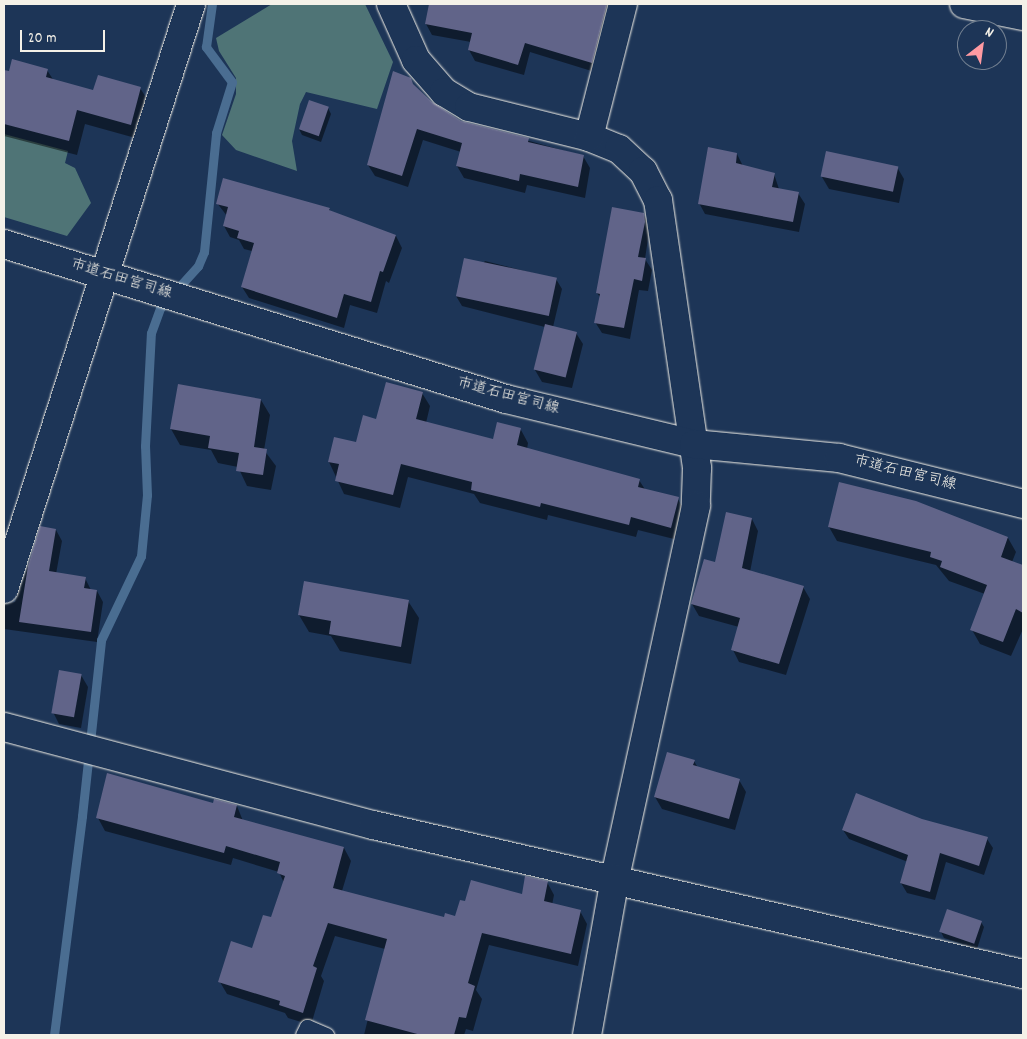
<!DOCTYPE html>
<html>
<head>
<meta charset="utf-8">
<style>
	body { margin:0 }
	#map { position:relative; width:1027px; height:1039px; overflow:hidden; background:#1d3557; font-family:Dekko,"Klee One",sans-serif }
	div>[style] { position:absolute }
	.green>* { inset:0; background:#4f7476 }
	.shadow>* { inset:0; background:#0007 }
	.stream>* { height:9px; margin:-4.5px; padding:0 4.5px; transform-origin:4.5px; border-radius:4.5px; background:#4a6d91 }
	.building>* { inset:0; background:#616489; transform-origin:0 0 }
	.roads { filter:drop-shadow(0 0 1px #f4f1e8) drop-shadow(0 0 1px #f4f1e8) }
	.lane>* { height:15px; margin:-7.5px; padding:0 7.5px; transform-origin:7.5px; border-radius:7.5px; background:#1d3557 }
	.street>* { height:28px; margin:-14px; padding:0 14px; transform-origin:14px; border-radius:14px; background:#1d3557 }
	.secondary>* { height:28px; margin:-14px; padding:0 14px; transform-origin:14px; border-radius:14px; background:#1d3557 }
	span { translate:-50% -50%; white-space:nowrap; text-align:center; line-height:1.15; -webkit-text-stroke:5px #1d3557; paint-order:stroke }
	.street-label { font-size:15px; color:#f4f1e8 }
	.frame { position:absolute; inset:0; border:5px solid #f4f1e8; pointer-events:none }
	.north { position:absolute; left:957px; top:20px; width:50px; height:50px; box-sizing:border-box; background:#1d3557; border:1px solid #738091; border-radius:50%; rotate:30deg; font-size:14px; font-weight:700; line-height:20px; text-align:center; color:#f4f1e8 }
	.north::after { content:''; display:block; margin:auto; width:18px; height:22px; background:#ff9aa2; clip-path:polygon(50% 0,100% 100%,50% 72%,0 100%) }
	.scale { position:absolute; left:20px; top:30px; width:85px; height:22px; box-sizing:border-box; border:2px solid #f4f1e8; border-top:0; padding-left:6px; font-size:15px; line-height:18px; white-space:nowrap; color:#f4f1e8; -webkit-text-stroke:4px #1d3557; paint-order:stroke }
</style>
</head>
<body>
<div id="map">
	<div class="green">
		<div style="clip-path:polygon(272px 4px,365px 4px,393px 62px,377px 109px,306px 92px,300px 104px,292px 141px,297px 171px,236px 150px,222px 135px,236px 94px,236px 78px,219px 51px,216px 38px)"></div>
		<div style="clip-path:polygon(4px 134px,68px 151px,65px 163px,75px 168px,91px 203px,67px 236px,4px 217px)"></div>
	</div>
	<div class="shadow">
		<div style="clip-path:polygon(430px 4px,616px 4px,598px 73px,530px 52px,524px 75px,475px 61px,469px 50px,471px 42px,432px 35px,426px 24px)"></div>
		<div style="clip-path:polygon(47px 70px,54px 81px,94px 92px,140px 88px,149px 102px,139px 139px,85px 124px,77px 155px,4px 136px,4px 71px)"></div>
		<div style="clip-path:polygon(415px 88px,432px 103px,461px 122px,583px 156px,590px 168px,585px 198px,527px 185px,525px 193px,464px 178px,457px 166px,461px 152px,423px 140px,408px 187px,375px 176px,368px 165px)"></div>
		<div style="clip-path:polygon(328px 108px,331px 114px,321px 142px,302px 135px,299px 129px)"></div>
		<div style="clip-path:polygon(737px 154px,743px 166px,774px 174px,779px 189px,798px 193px,805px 204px,799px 232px,705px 214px,699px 203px)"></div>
		<div style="clip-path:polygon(897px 167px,904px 179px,899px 203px,829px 189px,822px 177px)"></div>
		<div style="clip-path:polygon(217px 203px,329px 209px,331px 212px,396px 236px,402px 248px,389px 283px,386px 281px,377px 313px,350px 305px,344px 328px,249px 298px,242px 287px,252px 251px,244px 249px,239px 240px,230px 237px,224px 226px,227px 216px)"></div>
		<div style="clip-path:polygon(643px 214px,650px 225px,645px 259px,652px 270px,648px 291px,639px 290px,630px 339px,602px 333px,595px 322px,600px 297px,597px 293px)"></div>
		<div style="clip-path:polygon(485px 261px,556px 279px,562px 289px,553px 327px,576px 333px,583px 344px,572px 388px,542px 382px,535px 370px,545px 327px,462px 306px,456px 296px)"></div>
		<div style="clip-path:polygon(422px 393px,430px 406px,426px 423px,494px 440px,521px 430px,528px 443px,527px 449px,639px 480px,646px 491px,678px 499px,685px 512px,678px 540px,638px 530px,636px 537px,548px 515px,547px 520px,480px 503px,474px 494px,408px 477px,400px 508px,344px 494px,329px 462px,357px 444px,377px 420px)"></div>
		<div style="clip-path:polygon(261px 400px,270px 415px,264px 450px,276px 466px,271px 490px,247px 486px,238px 467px,218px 463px,211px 450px,180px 445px,171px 429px)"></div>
		<div style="clip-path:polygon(752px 519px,758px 531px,750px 572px,803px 587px,810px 599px,786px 675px,739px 662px,733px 650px,739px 627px,699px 616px,692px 604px,716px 564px)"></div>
		<div style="clip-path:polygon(829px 527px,1008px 538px,1016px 552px,1012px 562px,1023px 566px,1023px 629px,1011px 656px,980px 644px,972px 630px,985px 594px,949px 581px,936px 565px,837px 541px)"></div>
		<div style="clip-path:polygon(41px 528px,56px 530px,62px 541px,56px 574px,85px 578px,91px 590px,97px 591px,103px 602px,97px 642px,4px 629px,4px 604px,15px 602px)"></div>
		<div style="clip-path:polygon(408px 601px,419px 618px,411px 664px,340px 651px,331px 636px,309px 632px,299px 615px)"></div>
		<div style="clip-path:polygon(81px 675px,88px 687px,81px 728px,59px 724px,53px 712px)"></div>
		<div style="clip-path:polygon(694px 761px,698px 768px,739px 780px,746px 792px,735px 830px,662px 809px,655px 797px)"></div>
		<div style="clip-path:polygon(214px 804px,237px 806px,243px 821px,344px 848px,351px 861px,342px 891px,445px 919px,523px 896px,547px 882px,554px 895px,552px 905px,580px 911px,587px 924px,578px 966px,489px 945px,476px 990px,482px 999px,473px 1031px,466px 1029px,464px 1035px,364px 1035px,385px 949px,335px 936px,321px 976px,324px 981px,311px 1025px,288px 1018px,285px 1013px,227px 994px,220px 982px,252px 949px,271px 919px,284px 883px,279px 872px,233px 858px,231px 865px,105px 831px,98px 818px)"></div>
		<div style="clip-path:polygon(922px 820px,987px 839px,993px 848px,984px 875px,946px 862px,935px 900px,907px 893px,901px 883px,908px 862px,849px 839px,843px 830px)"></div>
		<div style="clip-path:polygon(981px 922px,984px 927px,977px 949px,944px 938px,941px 932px)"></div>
	</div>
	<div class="stream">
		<div style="left:54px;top:1035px;width:221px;rotate:-82.7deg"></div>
		<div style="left:82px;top:816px;width:177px;rotate:-83.8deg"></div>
		<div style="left:101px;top:640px;width:93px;rotate:-64.5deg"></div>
		<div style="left:141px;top:556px;width:61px;rotate:-84.4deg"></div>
		<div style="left:147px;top:495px;width:49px;rotate:-92.3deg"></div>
		<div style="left:145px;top:446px;width:113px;rotate:-87deg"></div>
		<div style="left:151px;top:333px;width:27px;rotate:-70deg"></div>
		<div style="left:160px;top:308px;width:57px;rotate:-47.9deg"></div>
		<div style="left:198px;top:266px;width:15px;rotate:-67deg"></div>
		<div style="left:204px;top:252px;width:120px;rotate:-84.2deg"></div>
		<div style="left:216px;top:133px;width:53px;rotate:-72.6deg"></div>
		<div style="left:232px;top:82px;width:44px;rotate:-126.6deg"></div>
		<div style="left:206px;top:47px;width:43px;rotate:-82.1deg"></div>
	</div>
	<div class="building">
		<div style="clip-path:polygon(429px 4px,607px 4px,592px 63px,525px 43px,518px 65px,468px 50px,472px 33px,425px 24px)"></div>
		<div style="clip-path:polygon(12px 59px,48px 69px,46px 77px,93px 90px,98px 75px,141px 87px,131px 125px,77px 110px,69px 141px,4px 124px,4px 70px,9px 71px)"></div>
		<div style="clip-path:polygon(393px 71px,411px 78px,413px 84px,432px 102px,461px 121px,529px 138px,528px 142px,584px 155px,578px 187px,520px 174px,519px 181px,456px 166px,462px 143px,417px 129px,402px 176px,367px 165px)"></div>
		<div style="left:309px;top:100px;width:21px;height:31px;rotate:19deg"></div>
		<div style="clip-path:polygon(708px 147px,737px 153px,736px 163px,775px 173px,772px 187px,799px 192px,793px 222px,698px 204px)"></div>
		<div style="left:826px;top:151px;width:74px;height:26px;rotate:12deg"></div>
		<div style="clip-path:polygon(223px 178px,330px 208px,329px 210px,396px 235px,383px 272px,380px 271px,371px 302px,344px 294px,337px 318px,241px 287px,254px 243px,237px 238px,239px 231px,223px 226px,228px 207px,216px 204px)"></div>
		<div style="clip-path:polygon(612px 207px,644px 213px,645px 222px,638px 257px,646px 258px,642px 281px,634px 279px,624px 328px,594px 323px,600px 294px,596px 293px)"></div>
		<div style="left:464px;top:258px;width:95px;height:39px;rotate:12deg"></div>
		<div style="left:545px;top:324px;width:33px;height:47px;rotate:14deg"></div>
		<div style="clip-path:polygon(386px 382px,423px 392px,416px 419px,493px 439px,497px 422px,521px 428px,517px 445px,640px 479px,638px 487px,679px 497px,671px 528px,631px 517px,629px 525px,541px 503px,540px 507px,471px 490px,472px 482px,401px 464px,393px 495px,335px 481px,339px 464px,328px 462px,334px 437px,356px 442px,363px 415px,376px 419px)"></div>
		<div style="clip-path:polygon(178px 384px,261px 399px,254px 447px,267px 449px,263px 475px,236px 471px,239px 453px,208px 448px,210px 436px,170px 429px)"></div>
		<div style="clip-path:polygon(839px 482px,916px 501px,1008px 537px,1001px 557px,1023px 565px,1023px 613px,1016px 609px,1003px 642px,970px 630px,987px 585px,940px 567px,942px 561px,930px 557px,931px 552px,828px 527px)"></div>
		<div style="clip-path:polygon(726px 512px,752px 518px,742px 568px,804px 586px,779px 664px,731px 650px,740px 618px,691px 604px,704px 559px,715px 562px)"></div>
		<div style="clip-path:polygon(40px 526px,56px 529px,49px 571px,86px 577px,84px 588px,97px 590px,91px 632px,19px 622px,28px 566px)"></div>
		<div style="clip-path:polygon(304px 581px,409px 600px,401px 647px,329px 634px,331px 621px,298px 615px)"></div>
		<div style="left:59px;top:670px;width:23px;height:44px;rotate:10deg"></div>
		<div style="clip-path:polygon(667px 752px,695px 760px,693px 765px,740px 779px,729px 819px,654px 797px)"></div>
		<div style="clip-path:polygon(107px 773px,213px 803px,214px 799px,237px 805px,234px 817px,344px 847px,333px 888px,444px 917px,445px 913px,455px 916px,460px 900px,465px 901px,471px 880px,522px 894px,525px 876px,548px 881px,544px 901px,581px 910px,571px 954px,482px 933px,468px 983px,475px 986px,466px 1018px,459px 1017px,454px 1035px,421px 1035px,365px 1020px,387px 939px,328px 923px,313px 966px,317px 968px,303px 1013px,279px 1005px,280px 1001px,218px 982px,231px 941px,252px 948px,263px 915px,271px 917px,285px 876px,277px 873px,280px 862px,226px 846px,224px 853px,96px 818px)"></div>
		<div style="clip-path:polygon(856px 793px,922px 819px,988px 837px,979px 866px,940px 853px,930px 892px,900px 883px,908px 855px,842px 830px)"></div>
		<div style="left:947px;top:909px;width:37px;height:24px;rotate:19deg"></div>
	</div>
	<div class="roads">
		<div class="lane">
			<div style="left:303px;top:1035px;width:9px;rotate:-63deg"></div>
			<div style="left:307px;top:1027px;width:21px;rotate:23deg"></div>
		</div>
		<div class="street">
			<div style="left:391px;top:4px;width:61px;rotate:65.9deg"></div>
			<div style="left:416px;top:60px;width:43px;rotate:48.8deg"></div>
			<div style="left:444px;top:92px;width:29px;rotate:31deg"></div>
			<div style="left:469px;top:107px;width:124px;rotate:14deg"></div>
			<div style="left:589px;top:137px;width:32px;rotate:22deg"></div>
			<div style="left:619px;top:149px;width:33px;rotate:43deg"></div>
			<div style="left:643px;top:171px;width:33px;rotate:63deg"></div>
			<div style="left:658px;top:200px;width:271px;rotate:81.7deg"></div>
			<div style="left:697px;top:468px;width:38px;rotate:92deg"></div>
			<div style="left:696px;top:506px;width:381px;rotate:102.3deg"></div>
			<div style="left:615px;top:878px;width:159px;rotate:100.1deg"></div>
			<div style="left:964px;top:4px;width:60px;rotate:11.5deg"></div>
			<div style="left:589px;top:137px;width:137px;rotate:-75.7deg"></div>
			<div style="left:4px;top:589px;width:614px;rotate:-72.27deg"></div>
			<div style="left:4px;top:727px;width:382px;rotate:14.9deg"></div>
			<div style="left:373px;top:825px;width:667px;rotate:12.91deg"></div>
		</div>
		<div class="secondary">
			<div style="left:4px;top:244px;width:525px;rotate:17.16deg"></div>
			<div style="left:506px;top:399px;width:193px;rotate:13.5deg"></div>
			<div style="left:694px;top:444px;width:146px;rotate:5.5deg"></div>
			<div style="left:839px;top:458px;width:190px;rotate:14deg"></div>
		</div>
	</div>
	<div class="street-label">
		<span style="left:121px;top:280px;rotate:17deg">市道石田宮司線</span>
		<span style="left:508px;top:397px;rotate:15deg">市道石田宮司線</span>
		<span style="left:905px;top:474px;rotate:14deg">市道石田宮司線</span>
	</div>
	<div class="frame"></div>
	<div class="north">N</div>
	<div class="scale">20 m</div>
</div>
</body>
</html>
